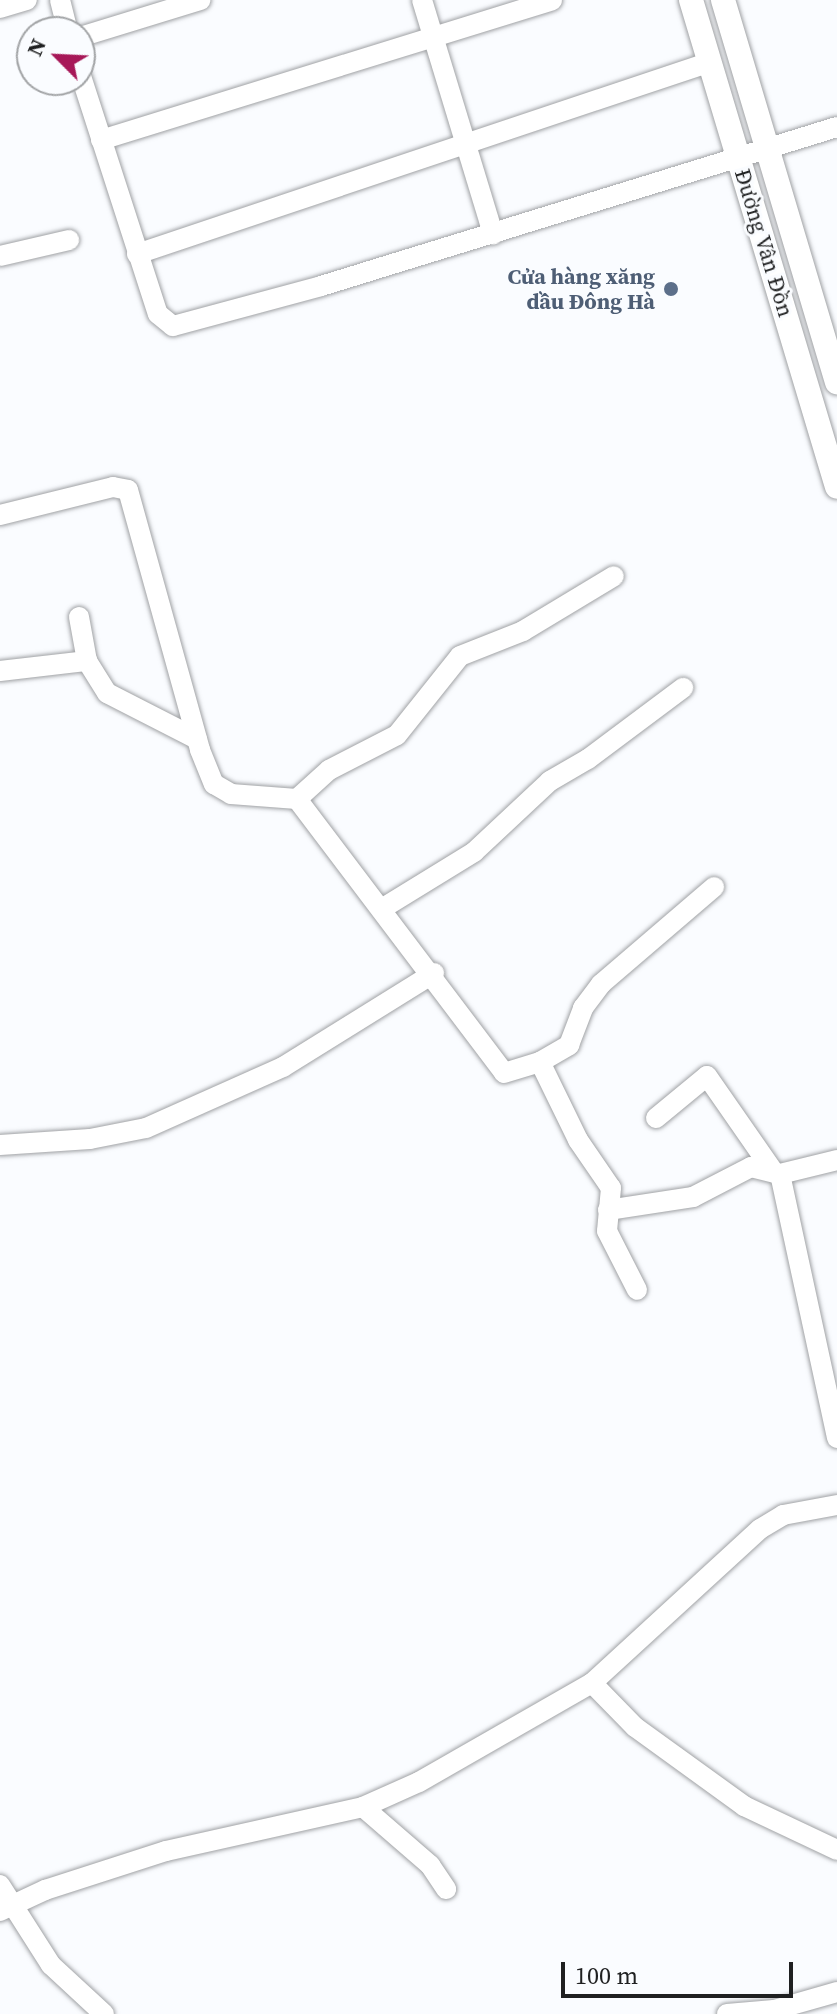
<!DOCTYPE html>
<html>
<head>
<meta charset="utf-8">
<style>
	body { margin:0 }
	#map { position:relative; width:837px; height:2014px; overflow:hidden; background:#fafcff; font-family:"Source Serif 4",serif }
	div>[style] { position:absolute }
	.roads { filter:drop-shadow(0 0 2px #a0a2a5) drop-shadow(0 0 2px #a0a2a5) }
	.minor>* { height:20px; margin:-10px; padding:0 10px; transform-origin:10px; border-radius:10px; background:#fff }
	.major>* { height:24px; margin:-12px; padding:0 12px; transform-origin:12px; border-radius:12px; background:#fff }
	.dots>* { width:22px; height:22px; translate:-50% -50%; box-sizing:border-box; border:4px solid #fafcff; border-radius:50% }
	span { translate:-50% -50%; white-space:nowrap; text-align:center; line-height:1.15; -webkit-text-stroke:6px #fafcff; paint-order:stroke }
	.street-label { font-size:22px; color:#1f2021 }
	.service-label { font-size:22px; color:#4e5e75; font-weight:700 }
	.right { translate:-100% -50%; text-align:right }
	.north { position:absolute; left:16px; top:16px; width:80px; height:80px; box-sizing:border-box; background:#fafcff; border:2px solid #a2a4a6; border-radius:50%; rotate:294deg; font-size:22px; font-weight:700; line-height:32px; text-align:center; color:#1f2021 }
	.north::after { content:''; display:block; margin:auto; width:28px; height:36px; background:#a71858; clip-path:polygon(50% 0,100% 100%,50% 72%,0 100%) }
	.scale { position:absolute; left:561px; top:1962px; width:232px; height:36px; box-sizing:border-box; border:4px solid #1f2021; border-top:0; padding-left:10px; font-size:24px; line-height:28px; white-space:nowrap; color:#1f2021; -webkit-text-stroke:6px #fafcff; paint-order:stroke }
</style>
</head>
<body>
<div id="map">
	<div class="roads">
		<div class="minor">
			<div style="left:60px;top:0;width:33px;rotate:76deg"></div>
			<div style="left:422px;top:0;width:245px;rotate:73.1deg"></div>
			<div style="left:0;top:8px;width:28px;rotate:-17deg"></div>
			<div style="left:80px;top:37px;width:126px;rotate:-17.1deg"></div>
			<div style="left:80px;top:73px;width:253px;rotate:72.1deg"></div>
			<div style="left:158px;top:314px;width:19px;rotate:39deg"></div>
			<div style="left:173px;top:326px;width:153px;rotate:-15.1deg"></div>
			<div style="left:321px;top:286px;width:540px;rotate:-17.13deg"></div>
			<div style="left:101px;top:140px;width:472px;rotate:-17.2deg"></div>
			<div style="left:137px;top:254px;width:604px;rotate:-18.52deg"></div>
			<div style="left:0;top:256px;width:71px;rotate:-13.1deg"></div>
			<div style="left:0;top:515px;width:116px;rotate:-13.9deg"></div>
			<div style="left:113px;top:487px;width:15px;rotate:11deg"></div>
			<div style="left:128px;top:490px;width:270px;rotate:74.5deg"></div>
			<div style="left:200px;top:750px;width:37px;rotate:68deg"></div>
			<div style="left:214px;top:784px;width:20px;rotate:30deg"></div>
			<div style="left:231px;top:794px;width:66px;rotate:4.3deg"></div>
			<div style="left:297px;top:799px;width:343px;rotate:52.9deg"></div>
			<div style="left:504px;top:1073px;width:38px;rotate:-17deg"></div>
			<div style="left:540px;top:1062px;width:34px;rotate:-30deg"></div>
			<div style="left:569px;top:1045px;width:40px;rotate:-69deg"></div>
			<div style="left:583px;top:1008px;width:30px;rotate:-53deg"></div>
			<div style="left:601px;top:984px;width:149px;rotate:-40.6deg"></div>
			<div style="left:79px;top:617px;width:45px;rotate:79.7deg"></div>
			<div style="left:87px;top:661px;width:38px;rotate:58deg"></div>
			<div style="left:107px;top:693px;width:101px;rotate:27.1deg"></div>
			<div style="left:0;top:671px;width:88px;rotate:-6.6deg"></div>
			<div style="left:297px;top:799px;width:43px;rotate:-42.2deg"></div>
			<div style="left:329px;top:770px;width:76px;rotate:-27.2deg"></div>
			<div style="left:397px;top:735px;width:101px;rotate:-51.4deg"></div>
			<div style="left:460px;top:656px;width:68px;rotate:-21.6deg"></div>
			<div style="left:523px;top:631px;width:106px;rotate:-31.1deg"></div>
			<div style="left:383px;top:908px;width:107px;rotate:-31.6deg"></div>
			<div style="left:474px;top:852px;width:104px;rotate:-43.1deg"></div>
			<div style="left:550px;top:781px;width:44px;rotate:-30.1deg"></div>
			<div style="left:588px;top:759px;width:119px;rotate:-36.8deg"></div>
			<div style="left:540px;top:1062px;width:87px;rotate:64deg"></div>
			<div style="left:578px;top:1140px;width:58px;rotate:55.5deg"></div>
			<div style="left:611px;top:1188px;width:43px;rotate:95.3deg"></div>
			<div style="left:607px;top:1231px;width:66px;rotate:63deg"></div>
			<div style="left:656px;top:1118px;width:66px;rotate:-39.5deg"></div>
			<div style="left:707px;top:1076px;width:116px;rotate:55.2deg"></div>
			<div style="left:0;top:1145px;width:90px;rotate:-3.8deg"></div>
			<div style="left:90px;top:1139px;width:57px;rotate:-11.1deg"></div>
			<div style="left:146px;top:1128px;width:150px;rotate:-24deg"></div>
			<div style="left:283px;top:1067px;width:178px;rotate:-31.9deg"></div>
			<div style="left:780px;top:1174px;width:270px;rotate:77.8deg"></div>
			<div style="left:608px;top:1210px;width:86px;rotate:-8.7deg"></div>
			<div style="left:693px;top:1197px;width:65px;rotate:-27.3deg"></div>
			<div style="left:751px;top:1167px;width:30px;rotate:14deg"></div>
			<div style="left:780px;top:1174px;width:59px;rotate:-13.8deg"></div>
			<div style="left:592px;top:1683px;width:62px;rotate:45.7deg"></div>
			<div style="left:635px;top:1727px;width:135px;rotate:35.9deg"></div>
			<div style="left:744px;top:1806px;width:103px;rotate:25.3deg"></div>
			<div style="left:363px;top:1807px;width:89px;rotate:40.9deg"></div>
			<div style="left:430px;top:1865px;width:29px;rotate:56deg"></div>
			<div style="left:0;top:1885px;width:95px;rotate:57.5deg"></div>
			<div style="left:51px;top:1965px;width:72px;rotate:42.8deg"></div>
			<div style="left:0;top:1911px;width:50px;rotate:-25deg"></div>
			<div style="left:45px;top:1890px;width:127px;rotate:-17.9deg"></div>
			<div style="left:166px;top:1851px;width:202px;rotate:-12.6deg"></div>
			<div style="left:363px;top:1807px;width:61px;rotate:-24.1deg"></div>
			<div style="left:419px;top:1782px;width:199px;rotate:-29.8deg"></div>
			<div style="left:592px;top:1683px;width:228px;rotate:-42.5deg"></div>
			<div style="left:760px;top:1529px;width:27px;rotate:-31deg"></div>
			<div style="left:783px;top:1515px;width:55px;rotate:-10.5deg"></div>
			<div style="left:727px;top:2014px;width:47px;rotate:-4.9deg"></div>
			<div style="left:774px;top:2010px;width:66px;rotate:-15.9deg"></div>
		</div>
		<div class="major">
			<div style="left:691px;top:0;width:508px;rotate:73.31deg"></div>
			<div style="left:723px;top:0;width:399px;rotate:73.4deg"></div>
		</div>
	</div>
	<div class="dots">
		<div style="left:671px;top:289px;background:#5c6f8a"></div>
	</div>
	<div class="street-label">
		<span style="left:764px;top:243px;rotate:73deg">Đường Vân Đồn</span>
	</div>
	<div class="service-label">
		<span class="right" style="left:655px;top:289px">Cửa hàng xăng<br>dầu Đông Hà</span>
	</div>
	<div class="north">N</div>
	<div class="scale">100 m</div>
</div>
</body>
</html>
